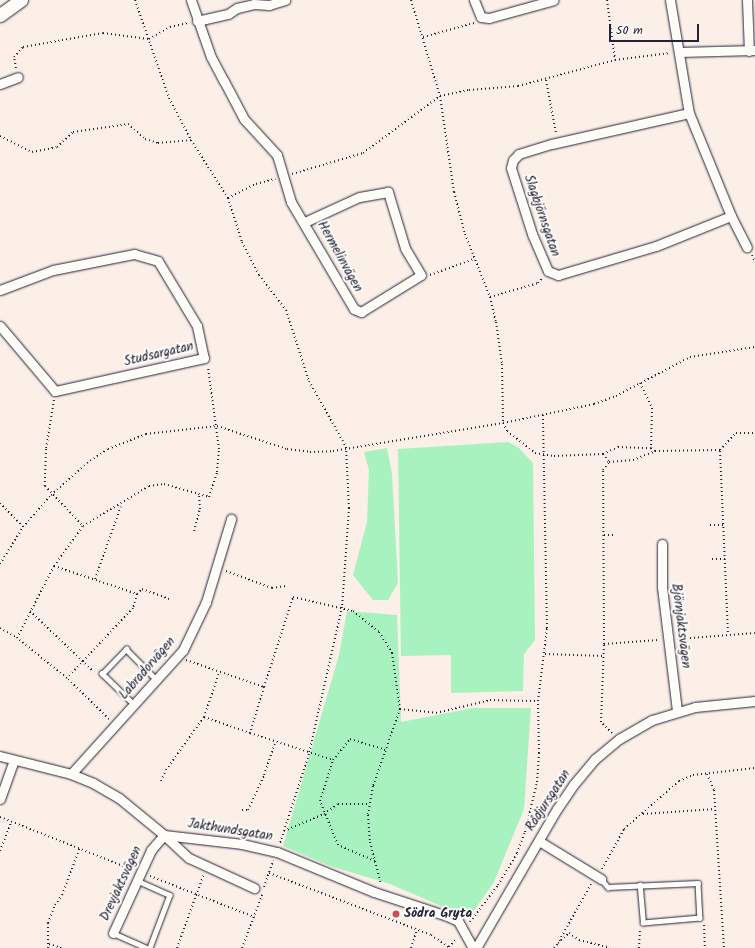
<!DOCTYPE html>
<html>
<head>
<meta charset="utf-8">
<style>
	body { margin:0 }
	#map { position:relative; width:755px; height:948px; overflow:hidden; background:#fbefe7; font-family:Kalam,sans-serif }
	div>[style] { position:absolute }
	.green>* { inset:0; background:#a8f2c0 }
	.path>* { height:2px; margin-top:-1px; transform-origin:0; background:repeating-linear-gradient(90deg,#22223b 0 1px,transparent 0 4px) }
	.roads { filter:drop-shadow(0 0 1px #22223b) drop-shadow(0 0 1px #22223b) }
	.lane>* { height:4.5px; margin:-2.25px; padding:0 2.25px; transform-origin:2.25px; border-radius:2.25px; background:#fdfcf7 }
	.street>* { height:9px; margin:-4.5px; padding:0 4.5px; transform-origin:4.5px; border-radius:4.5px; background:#fdfcf7 }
	.secondary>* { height:13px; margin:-6.5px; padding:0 6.5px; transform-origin:6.5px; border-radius:6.5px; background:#fdfcf7 }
	.dots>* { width:11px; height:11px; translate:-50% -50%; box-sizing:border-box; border:2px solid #fdfcf7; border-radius:50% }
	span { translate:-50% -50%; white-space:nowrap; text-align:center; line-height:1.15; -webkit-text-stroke:4px #fdfcf7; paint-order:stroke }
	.street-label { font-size:13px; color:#22223b }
	.poi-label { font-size:13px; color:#22223b; font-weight:700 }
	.left { translate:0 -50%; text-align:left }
	.scale { position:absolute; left:609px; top:24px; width:90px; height:18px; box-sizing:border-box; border:2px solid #22223b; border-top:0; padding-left:5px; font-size:12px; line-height:14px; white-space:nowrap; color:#22223b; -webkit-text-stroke:3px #fdfcf7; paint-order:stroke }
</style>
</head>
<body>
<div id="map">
	<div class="green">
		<div style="clip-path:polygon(508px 442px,519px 448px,533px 463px,535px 640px,524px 654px,523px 691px,451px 693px,451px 655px,401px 656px,398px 449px)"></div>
		<div style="clip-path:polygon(387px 448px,392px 474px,398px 583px,388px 600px,373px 600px,353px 575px,367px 522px,369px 470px,364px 452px)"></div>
		<div style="clip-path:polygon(347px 611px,397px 615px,401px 722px,473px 708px,531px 708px,524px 809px,494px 882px,469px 918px,390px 884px,330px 866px,283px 846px,339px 655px)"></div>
	</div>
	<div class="path">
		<div style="left:135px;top:0;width:104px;rotate:70.9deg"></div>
		<div style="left:169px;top:98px;width:47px;rotate:62.4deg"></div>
		<div style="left:191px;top:140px;width:69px;rotate:57.5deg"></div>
		<div style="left:228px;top:198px;width:46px;rotate:72.3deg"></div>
		<div style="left:242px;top:242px;width:37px;rotate:63deg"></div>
		<div style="left:259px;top:275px;width:44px;rotate:52.4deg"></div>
		<div style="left:286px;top:310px;width:75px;rotate:72.1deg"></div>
		<div style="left:309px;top:381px;width:76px;rotate:60.7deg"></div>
		<div style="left:346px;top:447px;width:61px;rotate:87.2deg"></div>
		<div style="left:349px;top:508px;width:99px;rotate:94deg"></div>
		<div style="left:342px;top:607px;width:151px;rotate:102.7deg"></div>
		<div style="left:309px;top:754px;width:94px;rotate:108deg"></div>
		<div style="left:411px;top:0;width:100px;rotate:73.2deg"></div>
		<div style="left:440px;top:96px;width:97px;rotate:81.7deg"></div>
		<div style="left:454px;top:192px;width:43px;rotate:75.3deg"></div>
		<div style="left:465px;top:234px;width:68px;rotate:68.4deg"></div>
		<div style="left:490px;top:297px;width:26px;rotate:77deg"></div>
		<div style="left:496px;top:322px;width:42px;rotate:81.9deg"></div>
		<div style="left:502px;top:364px;width:59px;rotate:89deg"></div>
		<div style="left:503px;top:423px;width:9px;rotate:63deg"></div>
		<div style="left:507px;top:431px;width:36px;rotate:38deg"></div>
		<div style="left:535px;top:453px;width:19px;rotate:9deg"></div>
		<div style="left:554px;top:456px;width:49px;rotate:-2.3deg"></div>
		<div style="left:603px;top:454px;width:10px;rotate:53deg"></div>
		<div style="left:607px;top:0;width:61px;rotate:82.4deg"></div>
		<div style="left:423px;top:37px;width:53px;rotate:-15.4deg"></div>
		<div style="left:16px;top:68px;width:11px;rotate:-100deg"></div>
		<div style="left:14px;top:57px;width:13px;rotate:-48deg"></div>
		<div style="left:23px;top:47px;width:81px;rotate:-9.9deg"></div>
		<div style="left:103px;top:33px;width:46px;rotate:7.4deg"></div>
		<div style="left:149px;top:39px;width:24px;rotate:-30deg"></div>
		<div style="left:170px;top:27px;width:18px;rotate:-13deg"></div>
		<div style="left:546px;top:80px;width:54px;rotate:79.3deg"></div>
		<div style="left:0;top:136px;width:36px;rotate:27deg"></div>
		<div style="left:32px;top:152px;width:25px;rotate:-11deg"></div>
		<div style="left:57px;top:147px;width:22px;rotate:-43deg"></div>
		<div style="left:73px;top:132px;width:56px;rotate:-8.3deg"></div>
		<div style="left:128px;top:124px;width:23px;rotate:41deg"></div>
		<div style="left:145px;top:139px;width:14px;rotate:17deg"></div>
		<div style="left:158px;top:143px;width:33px;rotate:-5deg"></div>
		<div style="left:292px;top:174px;width:74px;rotate:-16.5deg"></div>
		<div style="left:363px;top:153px;width:96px;rotate:-36.5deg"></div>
		<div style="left:440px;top:96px;width:30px;rotate:-12deg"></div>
		<div style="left:469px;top:90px;width:49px;rotate:-4.7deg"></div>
		<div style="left:518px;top:86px;width:100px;rotate:-15deg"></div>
		<div style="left:615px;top:60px;width:55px;rotate:-7.3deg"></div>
		<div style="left:228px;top:198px;width:31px;rotate:-27deg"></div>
		<div style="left:256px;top:184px;width:20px;rotate:-15deg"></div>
		<div style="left:752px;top:255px;width:8px;rotate:67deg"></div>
		<div style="left:430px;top:275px;width:47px;rotate:-20deg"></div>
		<div style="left:490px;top:297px;width:50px;rotate:-16.3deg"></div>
		<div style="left:538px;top:283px;width:6px;rotate:-51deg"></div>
		<div style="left:640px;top:383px;width:28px;rotate:64deg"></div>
		<div style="left:652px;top:408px;width:40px;rotate:91.4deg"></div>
		<div style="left:651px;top:448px;width:5px;rotate:37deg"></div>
		<div style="left:54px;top:400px;width:50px;rotate:99.3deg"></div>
		<div style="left:46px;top:449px;width:37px;rotate:92deg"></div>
		<div style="left:45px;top:486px;width:55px;rotate:46.5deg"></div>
		<div style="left:720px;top:451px;width:184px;rotate:87.5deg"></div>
		<div style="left:603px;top:454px;width:17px;rotate:-25deg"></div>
		<div style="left:618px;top:447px;width:33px;rotate:2deg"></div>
		<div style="left:0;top:503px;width:33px;rotate:46deg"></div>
		<div style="left:710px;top:525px;width:13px"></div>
		<div style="left:194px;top:531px;width:23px;rotate:-75deg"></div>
		<div style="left:200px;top:509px;width:15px;rotate:-94deg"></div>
		<div style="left:604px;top:535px;width:11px"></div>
		<div style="left:712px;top:559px;width:13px"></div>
		<div style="left:0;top:564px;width:44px;rotate:-58.1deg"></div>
		<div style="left:23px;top:527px;width:43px;rotate:-48.8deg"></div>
		<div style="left:51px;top:495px;width:48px;rotate:-41.6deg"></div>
		<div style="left:87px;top:463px;width:25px;rotate:-34deg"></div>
		<div style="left:108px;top:449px;width:41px;rotate:-21.5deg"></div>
		<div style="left:146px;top:434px;width:71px;rotate:-6.4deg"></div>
		<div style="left:217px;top:426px;width:74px;rotate:18.2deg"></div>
		<div style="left:287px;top:449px;width:23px;rotate:7deg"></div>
		<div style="left:310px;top:452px;width:23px;rotate:-2deg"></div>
		<div style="left:333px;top:451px;width:172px;rotate:-9.4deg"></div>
		<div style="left:503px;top:423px;width:93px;rotate:-11.8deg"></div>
		<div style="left:594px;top:404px;width:23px;rotate:-20deg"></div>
		<div style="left:616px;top:396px;width:84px;rotate:-27.8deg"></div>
		<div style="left:690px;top:357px;width:66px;rotate:-8.7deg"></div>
		<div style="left:54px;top:566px;width:88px;rotate:18.6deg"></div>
		<div style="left:137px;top:594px;width:15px;rotate:106deg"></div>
		<div style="left:133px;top:608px;width:96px;rotate:133.3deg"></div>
		<div style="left:226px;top:571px;width:49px;rotate:20.3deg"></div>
		<div style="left:272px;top:588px;width:14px;rotate:-8deg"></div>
		<div style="left:95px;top:579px;width:77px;rotate:-70.4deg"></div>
		<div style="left:137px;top:594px;width:7px;rotate:-45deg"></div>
		<div style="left:142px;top:589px;width:30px;rotate:20deg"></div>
		<div style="left:30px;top:611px;width:88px;rotate:43.6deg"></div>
		<div style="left:0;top:628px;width:20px;rotate:30deg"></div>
		<div style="left:678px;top:639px;width:77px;rotate:-4.5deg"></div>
		<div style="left:604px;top:644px;width:174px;rotate:-90.3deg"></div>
		<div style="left:603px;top:470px;width:10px;rotate:-53deg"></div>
		<div style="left:609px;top:462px;width:24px;rotate:-5deg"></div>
		<div style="left:633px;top:460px;width:24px;rotate:-22deg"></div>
		<div style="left:655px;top:451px;width:65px;rotate:-0.9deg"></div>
		<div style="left:720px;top:450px;width:23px;rotate:-47deg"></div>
		<div style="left:736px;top:433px;width:19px"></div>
		<div style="left:545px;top:654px;width:59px;rotate:1.9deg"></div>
		<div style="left:186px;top:660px;width:83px;rotate:19.1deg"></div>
		<div style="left:264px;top:687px;width:95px;rotate:-72.1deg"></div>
		<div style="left:293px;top:597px;width:62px;rotate:13.1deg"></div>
		<div style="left:353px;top:611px;width:33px;rotate:39deg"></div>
		<div style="left:379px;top:632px;width:25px;rotate:58deg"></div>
		<div style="left:392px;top:653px;width:57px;rotate:81.9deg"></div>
		<div style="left:400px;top:709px;width:82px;rotate:109.3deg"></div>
		<div style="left:373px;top:786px;width:29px;rotate:100deg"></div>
		<div style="left:368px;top:815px;width:27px;rotate:86deg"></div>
		<div style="left:370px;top:842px;width:43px;rotate:75.3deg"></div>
		<div style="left:264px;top:687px;width:48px;rotate:106.9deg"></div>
		<div style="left:250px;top:733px;width:87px;rotate:18deg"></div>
		<div style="left:400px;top:709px;width:36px;rotate:6deg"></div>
		<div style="left:436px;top:713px;width:56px;rotate:-13.5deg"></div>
		<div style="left:490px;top:700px;width:48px;rotate:1.2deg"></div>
		<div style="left:204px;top:717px;width:49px;rotate:19.2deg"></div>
		<div style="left:109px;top:719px;width:59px;rotate:-135.7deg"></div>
		<div style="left:67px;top:678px;width:64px;rotate:-141.3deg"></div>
		<div style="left:17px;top:638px;width:81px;rotate:-62.8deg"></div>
		<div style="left:54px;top:566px;width:49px;rotate:-54.1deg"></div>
		<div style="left:83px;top:526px;width:77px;rotate:-31.2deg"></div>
		<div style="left:149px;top:486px;width:15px;rotate:-8deg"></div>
		<div style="left:164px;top:484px;width:47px;rotate:16.1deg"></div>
		<div style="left:209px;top:497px;width:26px;rotate:-72deg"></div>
		<div style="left:217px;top:472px;width:23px;rotate:-85deg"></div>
		<div style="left:219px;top:449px;width:82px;rotate:-97.7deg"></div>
		<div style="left:612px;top:733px;width:16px;rotate:-135deg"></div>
		<div style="left:601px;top:722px;width:78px;rotate:-87.8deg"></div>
		<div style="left:604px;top:644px;width:54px;rotate:-4.2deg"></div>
		<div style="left:707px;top:774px;width:17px;rotate:66deg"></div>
		<div style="left:714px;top:790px;width:158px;rotate:86.4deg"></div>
		<div style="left:161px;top:781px;width:12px;rotate:-66deg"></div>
		<div style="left:166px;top:770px;width:65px;rotate:-54.4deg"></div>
		<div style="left:204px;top:717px;width:46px;rotate:-71.2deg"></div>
		<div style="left:242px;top:810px;width:6px"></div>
		<div style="left:248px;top:810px;width:38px;rotate:-65deg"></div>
		<div style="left:264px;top:775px;width:36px;rotate:-71deg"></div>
		<div style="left:643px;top:814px;width:72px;rotate:-4deg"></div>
		<div style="left:0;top:817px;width:141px;rotate:21.7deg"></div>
		<div style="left:284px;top:831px;width:43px;rotate:-23deg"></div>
		<div style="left:324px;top:814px;width:17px;rotate:-36deg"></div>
		<div style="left:338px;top:804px;width:32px"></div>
		<div style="left:0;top:851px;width:31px;rotate:-69deg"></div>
		<div style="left:375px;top:861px;width:40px;rotate:-156.6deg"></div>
		<div style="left:338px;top:845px;width:48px;rotate:-112.2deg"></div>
		<div style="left:320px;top:801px;width:43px;rotate:-72.4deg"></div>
		<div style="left:333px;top:760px;width:27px;rotate:-51deg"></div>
		<div style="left:350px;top:739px;width:37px;rotate:17deg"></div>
		<div style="left:602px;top:869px;width:46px;rotate:-61.2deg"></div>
		<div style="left:624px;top:829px;width:73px;rotate:-41.1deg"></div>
		<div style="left:679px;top:781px;width:15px;rotate:-23deg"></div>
		<div style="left:693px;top:775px;width:62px;rotate:-6.4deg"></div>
		<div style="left:269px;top:873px;width:173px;rotate:20.9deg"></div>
		<div style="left:431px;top:935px;width:23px;rotate:34deg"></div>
		<div style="left:150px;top:876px;width:112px;rotate:21.5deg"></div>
		<div style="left:591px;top:884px;width:68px;rotate:119.2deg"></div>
		<div style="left:558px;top:943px;width:15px;rotate:-42deg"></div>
		<div style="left:569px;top:933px;width:12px;rotate:35deg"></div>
		<div style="left:579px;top:940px;width:32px;rotate:14deg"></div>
		<div style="left:264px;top:887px;width:28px;rotate:-71deg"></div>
		<div style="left:470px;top:922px;width:46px;rotate:-52.9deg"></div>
		<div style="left:498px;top:885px;width:37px;rotate:-59deg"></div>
		<div style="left:517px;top:853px;width:22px;rotate:-69deg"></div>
		<div style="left:525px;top:832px;width:51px;rotate:-76.5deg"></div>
		<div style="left:537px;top:782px;width:29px;rotate:-86deg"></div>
		<div style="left:539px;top:753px;width:52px;rotate:-91.1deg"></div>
		<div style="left:538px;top:701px;width:74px;rotate:-83deg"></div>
		<div style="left:547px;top:628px;width:213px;rotate:-91.1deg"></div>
		<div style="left:704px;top:925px;width:23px;rotate:88deg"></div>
		<div style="left:49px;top:944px;width:13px;rotate:18deg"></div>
		<div style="left:449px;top:947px;width:11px;rotate:-49deg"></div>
		<div style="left:48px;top:948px;width:25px;rotate:-90deg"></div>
		<div style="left:48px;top:923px;width:19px;rotate:-69deg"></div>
		<div style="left:55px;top:905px;width:12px;rotate:-55deg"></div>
		<div style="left:62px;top:895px;width:51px;rotate:-69.4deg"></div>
		<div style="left:177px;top:948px;width:77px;rotate:-70.1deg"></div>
		<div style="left:242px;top:948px;width:57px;rotate:-69.3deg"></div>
		<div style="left:411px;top:948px;width:20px;rotate:-72deg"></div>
		<div style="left:554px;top:948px;width:6px;rotate:-51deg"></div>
		<div style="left:639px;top:948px;width:19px;rotate:-87deg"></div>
	</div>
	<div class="roads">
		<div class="lane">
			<div style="left:134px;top:705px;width:45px;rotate:-135.9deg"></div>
			<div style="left:102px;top:674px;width:35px;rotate:-46deg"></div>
			<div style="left:126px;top:649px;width:44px;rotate:45deg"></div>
			<div style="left:601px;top:879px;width:11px;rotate:49deg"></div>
			<div style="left:608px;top:887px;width:90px;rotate:-2.5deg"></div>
			<div style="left:698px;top:883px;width:35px;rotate:87deg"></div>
			<div style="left:700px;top:918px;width:57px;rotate:175deg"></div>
			<div style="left:643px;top:923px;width:38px;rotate:-95deg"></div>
			<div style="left:136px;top:880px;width:37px;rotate:24deg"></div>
			<div style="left:170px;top:895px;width:57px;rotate:110.7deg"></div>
			<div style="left:113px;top:933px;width:36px;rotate:24deg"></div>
		</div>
		<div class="street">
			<div style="left:191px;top:0;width:60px;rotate:70.7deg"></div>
			<div style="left:211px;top:57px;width:27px;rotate:62deg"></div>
			<div style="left:224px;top:81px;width:43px;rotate:62.2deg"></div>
			<div style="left:244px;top:119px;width:49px;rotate:47.5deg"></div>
			<div style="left:277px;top:155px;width:49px;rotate:73.4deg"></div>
			<div style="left:291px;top:202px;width:124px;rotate:59.5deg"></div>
			<div style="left:354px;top:309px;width:8px;rotate:23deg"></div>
			<div style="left:361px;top:312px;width:70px;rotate:-31.7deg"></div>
			<div style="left:421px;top:275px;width:31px;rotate:-121deg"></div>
			<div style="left:405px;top:248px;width:59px;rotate:-106.9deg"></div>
			<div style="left:388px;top:192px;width:29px;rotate:170deg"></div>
			<div style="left:359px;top:197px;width:60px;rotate:155.2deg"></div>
			<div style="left:474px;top:0;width:18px;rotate:68deg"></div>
			<div style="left:481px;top:17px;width:8px;rotate:7deg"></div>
			<div style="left:489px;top:18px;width:67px;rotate:-15.5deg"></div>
			<div style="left:670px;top:0;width:115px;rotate:80.5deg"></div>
			<div style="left:689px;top:113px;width:141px;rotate:167.3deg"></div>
			<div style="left:551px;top:144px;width:34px;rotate:163deg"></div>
			<div style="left:519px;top:154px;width:8px;rotate:135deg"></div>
			<div style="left:513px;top:160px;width:8px;rotate:104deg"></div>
			<div style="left:511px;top:168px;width:69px;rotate:72.3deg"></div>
			<div style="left:532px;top:234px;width:40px;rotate:66.6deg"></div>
			<div style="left:548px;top:271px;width:11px;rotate:22deg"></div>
			<div style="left:558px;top:275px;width:102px;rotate:-16.5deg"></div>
			<div style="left:656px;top:246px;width:81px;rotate:-21.8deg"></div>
			<div style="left:731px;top:216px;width:111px;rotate:-112.2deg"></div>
			<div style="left:747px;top:0;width:51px;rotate:87.8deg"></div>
			<div style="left:197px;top:21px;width:32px;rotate:-13deg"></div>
			<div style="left:228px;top:14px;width:11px;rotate:-34deg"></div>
			<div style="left:237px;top:8px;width:17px;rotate:-13deg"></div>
			<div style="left:254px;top:4px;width:15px;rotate:4deg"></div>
			<div style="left:269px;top:5px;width:17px;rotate:-17deg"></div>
			<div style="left:679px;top:52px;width:76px;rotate:-1.5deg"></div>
			<div style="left:0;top:84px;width:19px;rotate:-21deg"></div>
			<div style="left:731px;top:216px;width:35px;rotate:63deg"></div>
			<div style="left:0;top:290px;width:57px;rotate:-20.7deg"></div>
			<div style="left:53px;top:270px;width:83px;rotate:-11.2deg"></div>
			<div style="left:134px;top:254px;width:25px;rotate:16deg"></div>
			<div style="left:158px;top:261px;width:76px;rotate:59deg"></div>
			<div style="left:197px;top:326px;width:33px;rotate:78deg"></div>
			<div style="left:204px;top:358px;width:153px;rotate:167.5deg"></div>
			<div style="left:55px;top:391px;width:85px;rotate:-130.2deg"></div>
			<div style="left:662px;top:544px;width:43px;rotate:90deg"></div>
			<div style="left:662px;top:587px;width:125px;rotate:83.1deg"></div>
			<div style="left:0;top:756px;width:73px;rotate:14.2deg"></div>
			<div style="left:71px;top:774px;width:24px;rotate:22deg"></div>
			<div style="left:93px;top:783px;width:30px;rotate:30deg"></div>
			<div style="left:119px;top:798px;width:58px;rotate:39.4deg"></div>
			<div style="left:164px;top:835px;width:79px;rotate:6.6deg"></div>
			<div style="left:242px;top:844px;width:36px;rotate:13deg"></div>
			<div style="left:277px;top:852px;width:105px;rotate:22.4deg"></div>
			<div style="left:374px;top:892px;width:77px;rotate:18.2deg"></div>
			<div style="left:447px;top:916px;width:12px;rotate:24deg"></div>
			<div style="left:458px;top:921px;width:31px;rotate:61deg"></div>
			<div style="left:71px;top:774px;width:167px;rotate:-47.9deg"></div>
			<div style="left:183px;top:650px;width:53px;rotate:-64.4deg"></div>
			<div style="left:206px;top:602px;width:87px;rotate:-73.2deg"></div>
			<div style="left:0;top:799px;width:41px;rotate:-70.3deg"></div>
			<div style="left:539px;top:841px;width:73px;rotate:31.5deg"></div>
			<div style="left:113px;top:933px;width:91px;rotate:-65.4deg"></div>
			<div style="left:151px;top:850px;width:20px;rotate:-49deg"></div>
			<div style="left:164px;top:835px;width:34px;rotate:43deg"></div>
			<div style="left:189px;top:858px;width:72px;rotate:24.8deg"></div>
			<div style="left:476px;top:948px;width:161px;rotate:-59.8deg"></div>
			<div style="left:557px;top:809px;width:30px;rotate:-56deg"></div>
			<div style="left:574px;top:784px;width:33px;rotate:-50deg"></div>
			<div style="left:595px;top:759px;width:31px;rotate:-40deg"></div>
			<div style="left:619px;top:739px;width:38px;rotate:-30deg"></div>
			<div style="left:652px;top:720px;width:45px;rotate:-16.8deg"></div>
			<div style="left:695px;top:707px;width:60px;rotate:-5.7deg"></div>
		</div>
		<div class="secondary">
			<div style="left:0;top:15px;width:26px;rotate:-36deg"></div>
		</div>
	</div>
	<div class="dots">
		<div style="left:396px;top:914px;background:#d1495b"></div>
	</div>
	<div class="street-label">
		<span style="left:541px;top:216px;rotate:71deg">Slagbjörnsgatan</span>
		<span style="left:339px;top:257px;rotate:61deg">Hermelinvägen</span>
		<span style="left:159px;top:355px;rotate:-13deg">Studsargatan</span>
		<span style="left:680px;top:626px;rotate:83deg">Björnjaktsvägen</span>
		<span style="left:148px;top:669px;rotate:-49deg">Labradorvägen</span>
		<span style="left:549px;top:801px;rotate:-57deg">Rådjursgatan</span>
		<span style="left:230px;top:831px;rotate:9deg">Jakthundsgatan</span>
		<span style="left:122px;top:884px;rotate:-65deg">Drevjaktsvägen</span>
	</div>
	<div class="poi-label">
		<span class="left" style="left:404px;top:914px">Södra Gryta</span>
	</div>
	<div class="scale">50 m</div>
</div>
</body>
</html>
